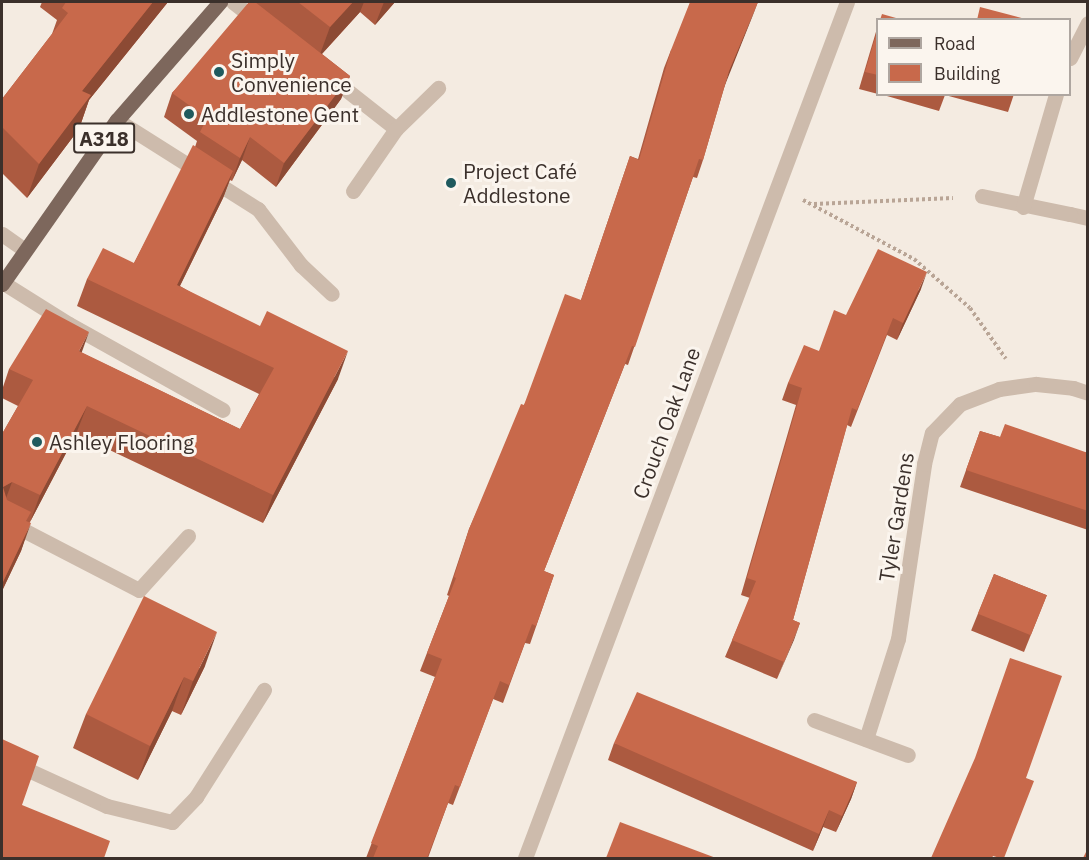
<!DOCTYPE html>
<html>
<head>
<meta charset="utf-8">
<style>
	body { margin:0 }
	#map { position:relative; width:1089px; height:860px; overflow:hidden; background:#f4ebe1; font-family:"IBM Plex Sans",sans-serif }
	div>[style] { position:absolute }
	.path>* { height:4px; margin-top:-2px; transform-origin:0; background:repeating-linear-gradient(90deg,#b9a596 0 3px,transparent 0 6px) }
	.service>* { height:15px; margin:-7.5px; padding:0 7.5px; transform-origin:7.5px; border-radius:7.5px; background:#cdbbac }
	.minor>* { height:15px; margin:-7.5px; padding:0 7.5px; transform-origin:7.5px; border-radius:7.5px; background:#cdbbac }
	.primary>* { height:15px; margin:-7.5px; padding:0 7.5px; transform-origin:7.5px; border-radius:7.5px; background:#7d675c }
	.wall>* { inset:0; background:#ac5a40; transform-origin:0 0 }
	.shaded-wall>* { inset:0; background:#8c4a34 }
	.building>* { inset:0; background:#c8694b; transform-origin:0 0 }
	.dots>* { width:16px; height:16px; translate:-50% -50%; box-sizing:border-box; border:3px solid #fbf5ee; border-radius:50% }
	span { translate:-50% -50%; white-space:nowrap; text-align:center; line-height:1.15; -webkit-text-stroke:6px #fbf5ee; paint-order:stroke }
	.shield-label span { padding:2px 4px; background:#fbf5ee; border:2px solid; border-radius:4px; -webkit-text-stroke-width:0 }
	.shield-label { font-size:20px; color:#3b302b; font-weight:700 }
	.poi-label { font-size:21px; color:#3b302b }
	.left { translate:0 -50%; text-align:left }
	.street-label { font-size:21px; color:#3b302b }
	.frame { position:absolute; inset:0; border:3px solid #3b302b; pointer-events:none }
	.legend { position:absolute; left:876px; top:18px; width:195px; height:78px; box-sizing:border-box; background:#fbf5ee; border:2px solid #aea6a0; margin:0; padding:8px 10px; list-style:none; font-size:18px; color:#3b302b }
	.legend li { display:flex; align-items:center; gap:12px; height:30px }
	.legend b { width:30px; border:2px solid #aea6a0 }
</style>
</head>
<body>
<div id="map">
	<div class="path">
		<div style="left:803px;top:200px;width:126px;rotate:28deg"></div>
		<div style="left:914px;top:259px;width:74px;rotate:41.2deg"></div>
		<div style="left:970px;top:308px;width:62px;rotate:54.8deg"></div>
		<div style="left:814px;top:204px;width:139px;rotate:-2.5deg"></div>
	</div>
	<div class="service">
		<div style="left:233px;top:2px;width:33px;rotate:38deg"></div>
		<div style="left:330px;top:77px;width:84px;rotate:38.2deg"></div>
		<div style="left:117px;top:120px;width:167px;rotate:32.3deg"></div>
		<div style="left:258px;top:209px;width:71px;rotate:52.5deg"></div>
		<div style="left:301px;top:265px;width:42px;rotate:43.1deg"></div>
		<div style="left:353px;top:191px;width:75px;rotate:-55.3deg"></div>
		<div style="left:396px;top:129px;width:59px;rotate:-44.3deg"></div>
		<div style="left:1070px;top:214px;width:18px;rotate:13deg"></div>
		<div style="left:2px;top:282px;width:79px;rotate:32.1deg"></div>
		<div style="left:69px;top:324px;width:176px;rotate:29.2deg"></div>
		<div style="left:2px;top:519px;width:154px;rotate:27.4deg"></div>
		<div style="left:139px;top:590px;width:73px;rotate:-47.8deg"></div>
		<div style="left:2px;top:758px;width:115px;rotate:24.6deg"></div>
		<div style="left:107px;top:806px;width:67px;rotate:13.8deg"></div>
		<div style="left:172px;top:822px;width:35px;rotate:-46deg"></div>
		<div style="left:196px;top:797px;width:127px;rotate:-57.6deg"></div>
	</div>
	<div class="minor">
		<div style="left:1070px;top:58px;width:39px;rotate:-63deg"></div>
		<div style="left:982px;top:196px;width:90px;rotate:11.6deg"></div>
		<div style="left:1023px;top:207px;width:118px;rotate:-73.7deg"></div>
		<div style="left:2px;top:234px;width:28px;rotate:35deg"></div>
		<div style="left:814px;top:720px;width:100px;rotate:20.4deg"></div>
		<div style="left:866px;top:739px;width:105px;rotate:-72.3deg"></div>
		<div style="left:898px;top:639px;width:177px;rotate:-81.5deg"></div>
		<div style="left:924px;top:464px;width:32px;rotate:-76deg"></div>
		<div style="left:932px;top:433px;width:40px;rotate:-46deg"></div>
		<div style="left:960px;top:404px;width:42px;rotate:-21deg"></div>
		<div style="left:999px;top:389px;width:37px;rotate:-8deg"></div>
		<div style="left:1036px;top:384px;width:37px;rotate:6deg"></div>
		<div style="left:1073px;top:388px;width:16px;rotate:18deg"></div>
		<div style="left:525px;top:858px;width:915px;rotate:-69.39deg"></div>
	</div>
	<div class="primary">
		<div style="left:2px;top:284px;width:200px;rotate:-55deg"></div>
		<div style="left:117px;top:120px;width:157px;rotate:-48.9deg"></div>
	</div>
	<div class="wall">
		<div style="clip-path:polygon(42px 2px,168px 2px,89px 100px,79px 129px,27px 198px,2px 173px,2px 99px,52px 34px,57px 20px,40px 7px)"></div>
		<div style="clip-path:polygon(257px 2px,395px 2px,375px 25px,360px 12px,322px 54px,350px 76px,341px 99px,276px 187px,242px 160px,232px 181px,230px 180px,223px 198px,180px 286px,338px 379px,263px 523px,76px 434px,30px 522px,21px 551px,2px 591px,2px 434px,18px 406px,2px 398px,2px 390px,9px 369px,82px 353px,240px 429px,259px 394px,77px 306px,87px 279px,134px 263px,195px 147px,197px 141px,164px 117px,172px 93px)"></div>
		<div style="clip-path:polygon(758px 2px,727px 78px,703px 160px,697px 178px,693px 177px,628px 365px,625px 364px,544px 571px,554px 575px,530px 644px,525px 643px,503px 703px,493px 699px,453px 805px,448px 803px,428px 858px,366px 858px,435px 677px,420px 671px,449px 596px,447px 595px,469px 529px,524px 405px,581px 300px,630px 156px,638px 159px,664px 68px,671px 50px)"></div>
		<div style="clip-path:polygon(878px 25px,878px 94px,859px 89px)"></div>
		<div style="clip-path:polygon(880px 94px,1014px 94px,1008px 112px,945px 95px,939px 111px)"></div>
		<div style="clip-path:polygon(921px 289px,897px 340px,887px 335px,851px 427px,847px 425px,793px 620px,800px 623px,777px 679px,725px 657px,750px 598px,741px 595px,796px 405px,782px 400px,788px 383px,819px 351px)"></div>
		<div style="clip-path:polygon(980px 431px,1000px 437px,1088px 453px,1088px 530px,960px 487px)"></div>
		<div style="left:994px;top:574px;width:57px;height:61px;rotate:22deg"></div>
		<div style="clip-path:polygon(205px 666px,181px 715px,172px 711px,138px 780px,73px 748px,86px 714px)"></div>
		<div style="clip-path:polygon(614px 743px,857px 782px,851px 799px,836px 832px,823px 827px,813px 851px,608px 760px)"></div>
	</div>
	<div class="shaded-wall">
		<div style="clip-path:polygon(153px 2px,168px 2px,89px 100px,79px 129px,27px 198px,39px 164px,82px 91px)"></div>
		<div style="clip-path:polygon(353px 2px,364px 2px,360px 12px,319px 57px,330px 27px)"></div>
		<div style="clip-path:polygon(384px 2px,395px 2px,375px 25px)"></div>
		<div style="clip-path:polygon(758px 2px,753px 15px,723px 90px,729px 71px)"></div>
		<div style="clip-path:polygon(350px 76px,341px 99px,276px 187px,284px 163px)"></div>
		<div style="clip-path:polygon(250px 137px,242px 160px,232px 181px,240px 158px)"></div>
		<div style="clip-path:polygon(233px 171px,223px 198px,167px 312px,177px 285px)"></div>
		<div style="clip-path:polygon(927px 272px,921px 289px,897px 340px,903px 323px)"></div>
		<div style="clip-path:polygon(89px 332px,79px 360px,79px 351px)"></div>
		<div style="clip-path:polygon(348px 351px,338px 379px,263px 523px,273px 495px)"></div>
		<div style="clip-path:polygon(87px 406px,76px 434px,30px 522px,40px 495px)"></div>
		<div style="clip-path:polygon(12px 482px,2px 509px,3px 487px)"></div>
		<div style="clip-path:polygon(31px 523px,21px 551px,2px 591px,2px 584px)"></div>
		<div style="clip-path:polygon(800px 623px,794px 640px,777px 679px,784px 662px)"></div>
		<div style="clip-path:polygon(217px 632px,205px 666px,181px 715px,193px 681px)"></div>
		<div style="clip-path:polygon(184px 677px,172px 711px,138px 780px,150px 746px)"></div>
		<div style="clip-path:polygon(857px 782px,851px 799px,836px 832px,842px 816px)"></div>
		<div style="clip-path:polygon(829px 810px,823px 827px,813px 851px,819px 834px)"></div>
	</div>
	<div class="building">
		<div style="clip-path:polygon(66px 2px,153px 2px,82px 91px,91px 95px,39px 164px,2px 127px,2px 99px,68px 13px,62px 8px)"></div>
		<div style="clip-path:polygon(249px 2px,255px 2px,350px 76px,284px 163px,250px 137px,240px 158px,200px 132px,207px 118px,172px 93px)"></div>
		<div style="clip-path:polygon(298px 2px,353px 2px,330px 27px)"></div>
		<div style="clip-path:polygon(690px 2px,758px 2px,729px 71px,703px 160px,699px 159px,635px 347px,632px 346px,544px 571px,554px 575px,536px 626px,532px 624px,509px 685px,500px 681px,460px 787px,455px 785px,427px 858px,373px 858px,378px 846px,371px 843px,442px 659px,427px 653px,456px 578px,454px 577px,469px 529px,521px 404px,524px 405px,565px 294px,581px 300px,630px 156px,639px 160px,671px 50px)"></div>
		<div style="clip-path:polygon(980px 7px,1029px 20px,977px 20px)"></div>
		<div style="clip-path:polygon(882px 14px,903px 20px,880px 20px)"></div>
		<div style="clip-path:polygon(878px 28px,878px 75px,865px 72px)"></div>
		<div style="clip-path:polygon(193px 145px,233px 171px,177px 285px,260px 326px,267px 311px,348px 351px,273px 495px,87px 406px,40px 495px,12px 482px,3px 487px,7px 500px,31px 512px,26px 521px,31px 523px,2px 584px,2px 434px,33px 380px,9px 369px,46px 309px,89px 332px,79px 351px,240px 429px,274px 368px,87px 279px,103px 248px,134px 263px)"></div>
		<div style="clip-path:polygon(878px 249px,927px 272px,903px 323px,893px 318px,857px 410px,852px 408px,793px 620px,800px 623px,784px 662px,732px 640px,756px 581px,747px 578px,802px 388px,788px 383px,804px 345px,819px 351px,834px 310px,846px 315px)"></div>
		<div style="clip-path:polygon(1005px 424px,1088px 453px,1088px 511px,966px 470px,980px 431px,1000px 437px)"></div>
		<div style="left:994px;top:574px;width:57px;height:43px;rotate:22deg"></div>
		<div style="clip-path:polygon(144px 596px,217px 632px,193px 681px,184px 677px,150px 746px,86px 714px)"></div>
		<div style="clip-path:polygon(1010px 658px,1062px 676px,1026px 778px,1034px 781px,1004px 858px,1000px 858px,993px 856px,992px 858px,931px 858px,975px 758px)"></div>
		<div style="clip-path:polygon(637px 692px,857px 782px,842px 816px,829px 810px,819px 834px,614px 743px)"></div>
		<div style="clip-path:polygon(2px 739px,39px 756px,22px 805px,110px 841px,104px 858px,2px 858px)"></div>
		<div style="clip-path:polygon(620px 822px,716px 858px,606px 858px)"></div>
		<div style="clip-path:polygon(1088px 848px,1088px 858px,1083px 858px)"></div>
	</div>
	<div class="dots">
		<div style="left:219px;top:72px;background:#1f5a5e"></div>
		<div style="left:189px;top:114px;background:#1f5a5e"></div>
		<div style="left:451px;top:183px;background:#1f5a5e"></div>
		<div style="left:37px;top:442px;background:#1f5a5e"></div>
	</div>
	<div class="shield-label">
		<span style="left:104px;top:138px">A318</span>
	</div>
	<div class="poi-label">
		<span class="left" style="left:231px;top:72px">Simply<br>Convenience</span>
		<span class="left" style="left:201px;top:114px">Addlestone Gent</span>
		<span class="left" style="left:463px;top:183px">Project Café<br>Addlestone</span>
		<span class="left" style="left:49px;top:442px">Ashley Flooring</span>
	</div>
	<div class="street-label">
		<span style="left:666px;top:423px;rotate:-70deg">Crouch Oak Lane</span>
		<span style="left:896px;top:517px;rotate:-81deg">Tyler Gardens</span>
	</div>
	<div class="frame"></div>
	<ul class="legend">
	<li><b style="height:8px;background:#7d675c"></b>Road</li>
	<li><b style="height:16px;background:#c8694b"></b>Building</li>
	</ul>
</div>
</body>
</html>
